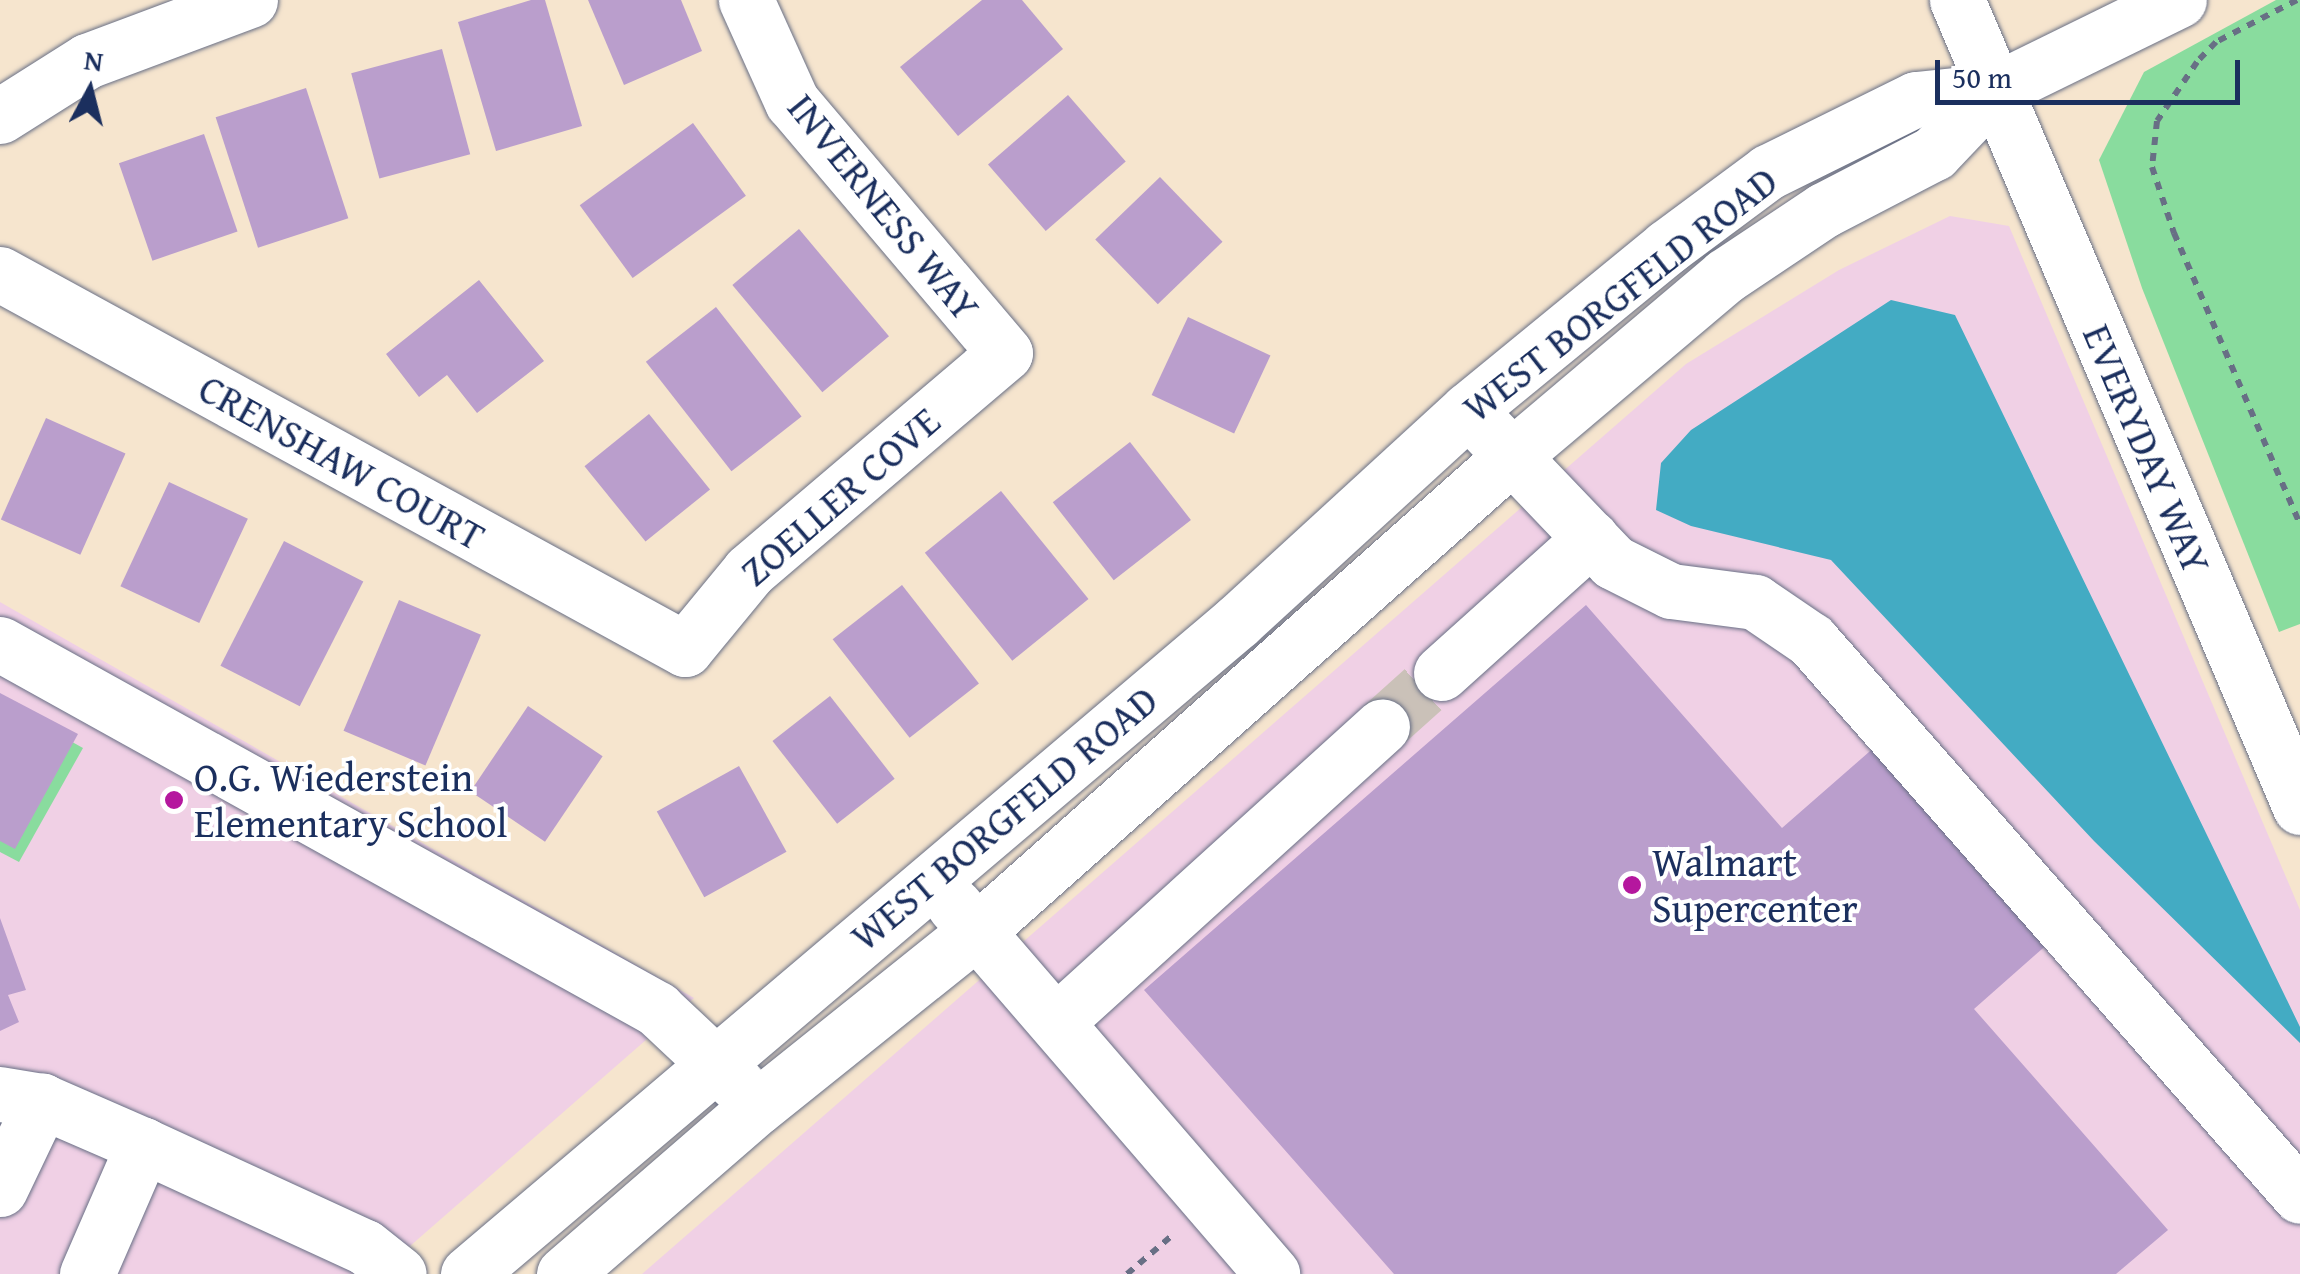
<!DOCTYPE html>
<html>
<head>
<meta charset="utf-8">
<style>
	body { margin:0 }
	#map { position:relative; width:2300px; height:1274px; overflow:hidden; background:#f6e5ce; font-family:"Gentium Book Plus",serif }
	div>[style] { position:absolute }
	.built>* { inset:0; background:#f0d0e5 }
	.green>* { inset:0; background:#89dc9e }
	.water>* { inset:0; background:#43abc3 }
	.building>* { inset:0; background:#ba9ecc; transform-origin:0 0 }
	.minor-tunnel>* { height:55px; margin-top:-27.5px; transform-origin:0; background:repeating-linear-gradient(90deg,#cac1b8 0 55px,transparent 0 83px) }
	.path>* { height:6px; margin-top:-3px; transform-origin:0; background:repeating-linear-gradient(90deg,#686f85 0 8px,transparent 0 16px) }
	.roads { filter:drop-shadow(0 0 2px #686f85) drop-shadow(0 0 2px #686f85) }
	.minor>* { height:55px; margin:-27.5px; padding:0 27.5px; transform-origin:27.5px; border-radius:27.5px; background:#fff }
	.dots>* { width:28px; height:28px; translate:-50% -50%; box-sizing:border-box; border:5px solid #fff; border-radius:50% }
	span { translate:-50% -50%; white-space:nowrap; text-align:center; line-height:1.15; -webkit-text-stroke:8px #fff; paint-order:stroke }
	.street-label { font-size:40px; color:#1b2f5e }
	.poi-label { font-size:40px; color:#1b2f5e }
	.left { translate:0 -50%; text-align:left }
	.north { position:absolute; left:40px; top:40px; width:100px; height:100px; -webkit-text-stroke:8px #fff; paint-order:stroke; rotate:7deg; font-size:28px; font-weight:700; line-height:40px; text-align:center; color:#1b2f5e }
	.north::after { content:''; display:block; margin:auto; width:35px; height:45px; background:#1b2f5e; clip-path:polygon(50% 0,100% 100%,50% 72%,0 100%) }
	.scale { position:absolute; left:1935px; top:60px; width:305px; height:45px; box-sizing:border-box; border:5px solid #1b2f5e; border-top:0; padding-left:12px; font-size:30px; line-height:35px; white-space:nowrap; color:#1b2f5e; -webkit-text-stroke:8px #fff; paint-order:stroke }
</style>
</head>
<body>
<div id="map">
	<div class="built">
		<div style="clip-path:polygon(1950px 216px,2009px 226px,2300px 910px,2300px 1274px,642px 1274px,1686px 364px,1839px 270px)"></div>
		<div style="clip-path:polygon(0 602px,694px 998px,378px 1274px,0 1274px)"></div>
	</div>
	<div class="green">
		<div style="clip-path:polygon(2276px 0,2300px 0,2300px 624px,2279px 632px,2142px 288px,2099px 160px,2144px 72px)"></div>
		<div style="clip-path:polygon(0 702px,83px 748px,19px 862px,0 852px)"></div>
	</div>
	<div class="water">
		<div style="clip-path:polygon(1891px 300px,1955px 315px,2300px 1027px,2300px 1043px,2094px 841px,1831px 560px,1691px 526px,1656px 510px,1661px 463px,1691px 430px)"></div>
	</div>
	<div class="building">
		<div style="clip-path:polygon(531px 0,545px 0,582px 126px,496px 151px,458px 22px)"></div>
		<div style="clip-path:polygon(588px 0,681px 0,702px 51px,624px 85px)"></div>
		<div style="clip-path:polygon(982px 0,1022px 0,1063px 49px,958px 136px,900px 67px)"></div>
		<div style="left:442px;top:49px;width:109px;height:94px;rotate:75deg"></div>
		<div style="left:306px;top:88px;width:137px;height:95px;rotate:72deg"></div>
		<div style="left:1068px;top:95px;width:88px;height:106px;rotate:49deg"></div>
		<div style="left:693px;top:123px;width:90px;height:140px;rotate:54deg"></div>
		<div style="left:204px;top:134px;width:103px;height:90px;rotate:71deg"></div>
		<div style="left:1160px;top:177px;width:90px;height:90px;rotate:46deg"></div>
		<div style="left:799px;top:229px;width:140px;height:87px;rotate:50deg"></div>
		<div style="clip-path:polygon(479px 280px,544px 361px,477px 413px,447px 375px,419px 397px,386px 354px)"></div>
		<div style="left:716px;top:307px;width:139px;height:89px;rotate:52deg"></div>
		<div style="left:1188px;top:317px;width:91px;height:86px;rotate:25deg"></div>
		<div style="left:649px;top:414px;width:97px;height:83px;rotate:51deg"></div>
		<div style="left:46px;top:418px;width:87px;height:111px;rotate:24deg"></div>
		<div style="left:1130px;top:442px;width:99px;height:98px;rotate:52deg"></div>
		<div style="left:169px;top:482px;width:87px;height:115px;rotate:25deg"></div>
		<div style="left:1001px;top:491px;width:139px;height:98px;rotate:51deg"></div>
		<div style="left:284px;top:541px;width:89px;height:140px;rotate:27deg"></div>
		<div style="left:902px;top:585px;width:125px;height:88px;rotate:52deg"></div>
		<div style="left:399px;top:600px;width:89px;height:142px;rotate:23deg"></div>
		<div style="clip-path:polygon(1586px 605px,1782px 828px,1877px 745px,2050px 942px,1974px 1009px,2168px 1230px,2116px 1274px,1394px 1274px,1144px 990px)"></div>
		<div style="clip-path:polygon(0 693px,78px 734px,15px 849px,0 841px)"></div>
		<div style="left:830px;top:696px;width:105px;height:73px;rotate:52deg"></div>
		<div style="left:528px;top:706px;width:90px;height:103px;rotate:34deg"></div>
		<div style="left:739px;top:766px;width:98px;height:94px;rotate:61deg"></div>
		<div style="clip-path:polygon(0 918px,26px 990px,8px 995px,19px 1022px,0 1031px)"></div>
	</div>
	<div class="minor-tunnel">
		<div style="left:1382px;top:726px;width:79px;rotate:-41.9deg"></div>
	</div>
	<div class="path">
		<div style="left:2297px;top:0;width:91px;rotate:152.6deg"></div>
		<div style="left:2216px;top:42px;width:28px;rotate:134deg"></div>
		<div style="left:2197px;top:62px;width:71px;rotate:124.1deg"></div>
		<div style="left:2157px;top:121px;width:46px;rotate:96.2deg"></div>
		<div style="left:2152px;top:167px;width:70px;rotate:71.6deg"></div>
		<div style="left:2174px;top:233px;width:317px;rotate:66.6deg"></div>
		<div style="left:1127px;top:1274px;width:63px;rotate:-40.5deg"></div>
	</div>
	<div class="roads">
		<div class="minor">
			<div style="left:1957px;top:0;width:877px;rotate:66.97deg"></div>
			<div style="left:0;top:116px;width:103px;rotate:-32.3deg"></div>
			<div style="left:87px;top:61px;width:174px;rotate:-20.5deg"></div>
			<div style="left:0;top:274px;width:781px;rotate:28.7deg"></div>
			<div style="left:685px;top:649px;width:101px;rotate:-50.6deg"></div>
			<div style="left:749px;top:571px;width:336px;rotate:-40.4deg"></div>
			<div style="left:1005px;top:353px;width:329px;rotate:-130.3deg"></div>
			<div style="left:792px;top:102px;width:112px;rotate:-114.3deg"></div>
			<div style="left:1487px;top:430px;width:182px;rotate:46.3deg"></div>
			<div style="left:1613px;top:562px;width:65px;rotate:26.6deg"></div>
			<div style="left:1671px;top:591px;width:85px;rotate:7.5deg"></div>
			<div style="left:1755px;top:602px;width:68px;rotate:34.2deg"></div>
			<div style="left:1811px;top:640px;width:740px;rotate:48.67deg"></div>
			<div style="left:0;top:644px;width:752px;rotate:29.05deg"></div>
			<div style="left:657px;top:1009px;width:112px;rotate:43.2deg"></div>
			<div style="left:1441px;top:673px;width:202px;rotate:-42deg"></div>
			<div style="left:954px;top:905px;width:487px;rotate:49.2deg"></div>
			<div style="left:1056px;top:1022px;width:440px;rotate:-42.2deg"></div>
			<div style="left:0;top:1094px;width:43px;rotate:9.5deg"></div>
			<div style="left:42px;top:1101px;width:110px;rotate:23.5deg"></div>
			<div style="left:143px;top:1145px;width:244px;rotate:24.7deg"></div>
			<div style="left:365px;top:1247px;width:43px;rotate:38.5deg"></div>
			<div style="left:0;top:1189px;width:98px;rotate:-64.5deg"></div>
			<div style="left:87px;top:1274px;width:141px;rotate:-66.5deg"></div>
			<div style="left:468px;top:1274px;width:1010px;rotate:-40.3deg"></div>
			<div style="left:1238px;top:621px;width:312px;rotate:-42.5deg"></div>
			<div style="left:1468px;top:410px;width:257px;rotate:-39.3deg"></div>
			<div style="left:1667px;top:247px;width:126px;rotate:-36.6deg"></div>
			<div style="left:1768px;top:172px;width:165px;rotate:-26.3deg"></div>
			<div style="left:1916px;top:99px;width:77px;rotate:-5.9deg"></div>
			<div style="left:564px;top:1274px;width:255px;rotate:-40.9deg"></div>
			<div style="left:757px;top:1107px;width:282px;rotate:-38.7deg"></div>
			<div style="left:977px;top:931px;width:715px;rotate:-41.6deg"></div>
			<div style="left:1512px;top:456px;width:279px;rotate:-40.2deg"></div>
			<div style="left:1725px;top:276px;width:119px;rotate:-33.7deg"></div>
			<div style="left:1824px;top:210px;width:124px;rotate:-27.4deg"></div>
			<div style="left:1934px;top:153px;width:86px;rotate:-46.4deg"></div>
			<div style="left:1993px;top:91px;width:207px;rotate:-26.1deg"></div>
		</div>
	</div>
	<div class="dots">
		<div style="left:174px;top:800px;background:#b5179e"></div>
		<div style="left:1632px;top:885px;background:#b5179e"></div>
	</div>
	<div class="street-label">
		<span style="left:884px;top:207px;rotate:51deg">INVERNESS WAY</span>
		<span style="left:1620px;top:294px;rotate:-38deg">WEST BORGFELD ROAD</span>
		<span style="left:2147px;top:449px;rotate:67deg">EVERYDAY WAY</span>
		<span style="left:342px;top:462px;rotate:29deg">CRENSHAW COURT</span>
		<span style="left:840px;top:496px;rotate:-41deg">ZOELLER COVE</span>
		<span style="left:1004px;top:818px;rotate:-40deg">WEST BORGFELD ROAD</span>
	</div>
	<div class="poi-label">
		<span class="left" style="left:194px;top:800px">O.G. Wiederstein<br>Elementary School</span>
		<span class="left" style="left:1652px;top:885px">Walmart<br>Supercenter</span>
	</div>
	<div class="north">N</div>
	<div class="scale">50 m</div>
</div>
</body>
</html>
